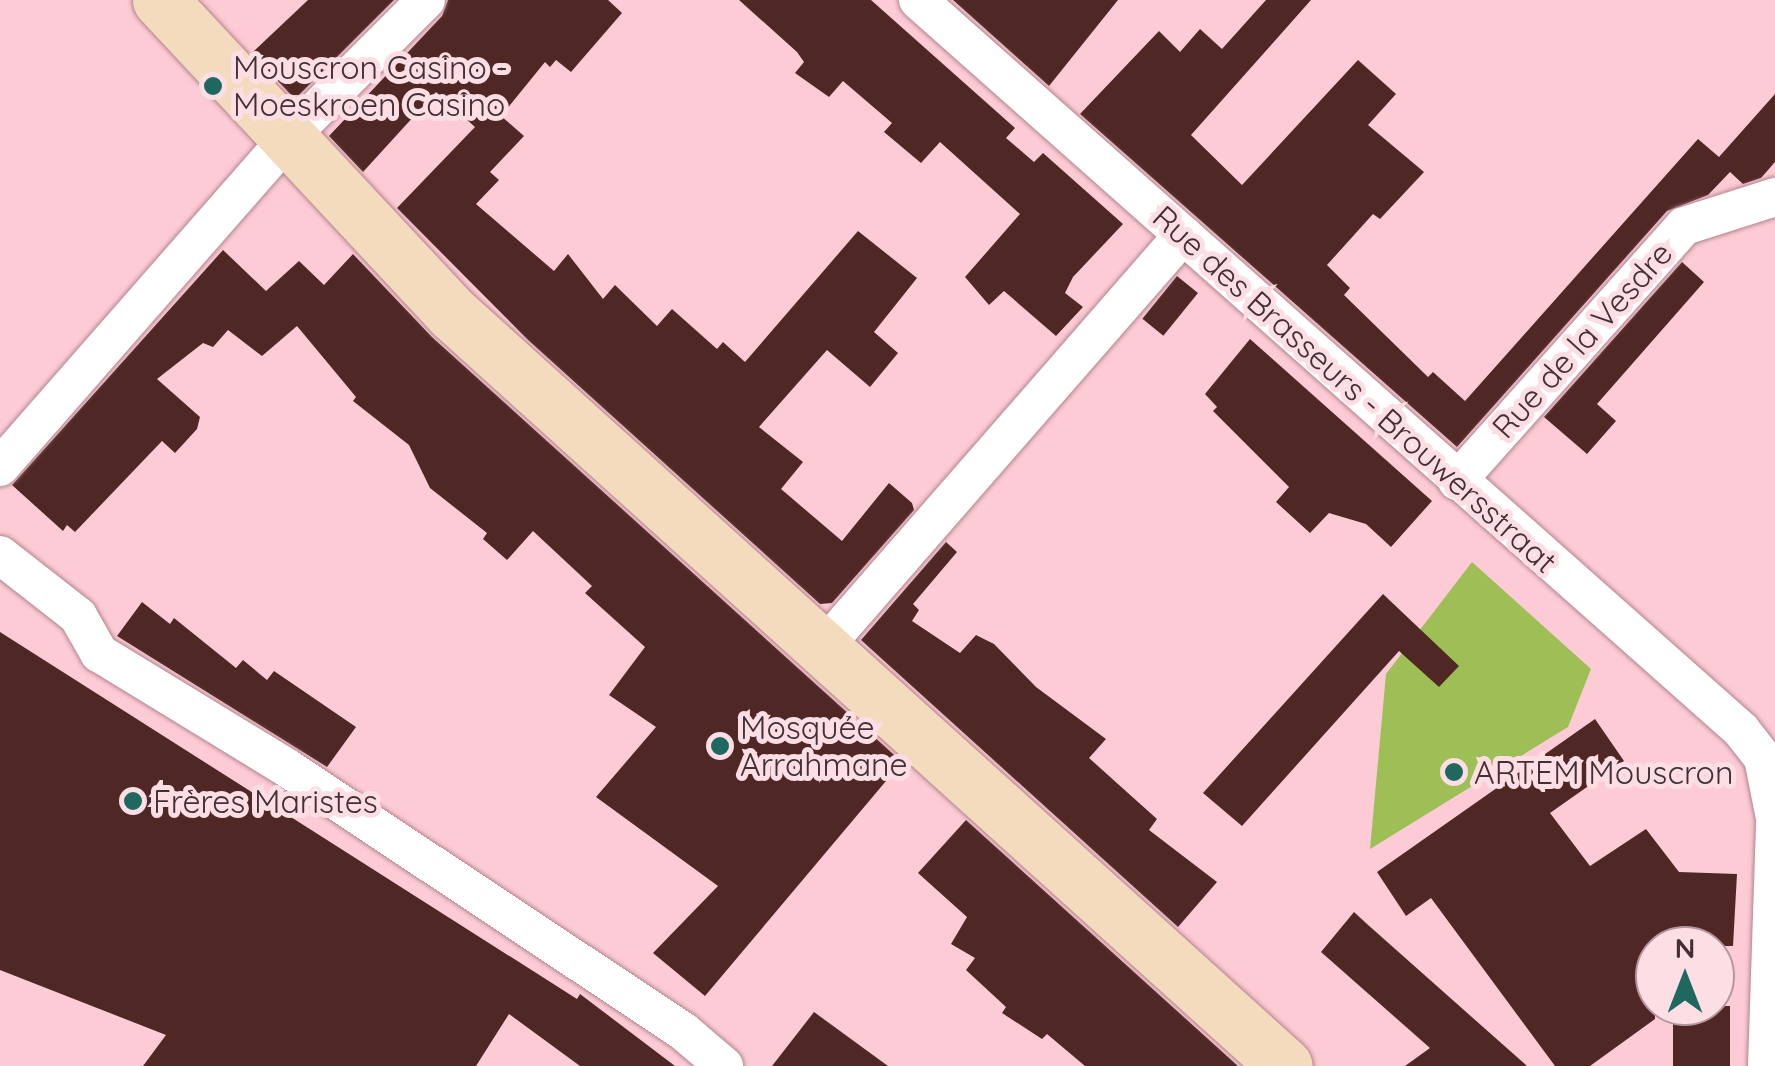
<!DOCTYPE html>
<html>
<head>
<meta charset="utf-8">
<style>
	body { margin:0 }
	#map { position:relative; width:1775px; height:1066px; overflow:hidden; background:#fdcbd5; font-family:Quicksand,sans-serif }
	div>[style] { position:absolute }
	.green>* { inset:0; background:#9dbf55 }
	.building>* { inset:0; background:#4f2826; transform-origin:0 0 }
	.roads { filter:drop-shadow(0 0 2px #b2848e) drop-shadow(0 0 2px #b2848e) }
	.street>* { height:38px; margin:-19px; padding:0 19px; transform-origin:19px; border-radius:19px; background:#fff }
	.secondary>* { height:55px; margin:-27.5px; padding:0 27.5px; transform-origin:27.5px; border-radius:27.5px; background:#f5dbbd }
	.dots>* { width:28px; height:28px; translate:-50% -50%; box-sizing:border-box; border:5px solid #fddee4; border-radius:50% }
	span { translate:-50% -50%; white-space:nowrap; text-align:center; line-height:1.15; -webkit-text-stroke:10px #fddee4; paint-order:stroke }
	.poi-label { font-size:32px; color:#433034 }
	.left { translate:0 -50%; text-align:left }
	.street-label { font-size:32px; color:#433034 }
	.north { position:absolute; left:1635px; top:926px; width:100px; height:100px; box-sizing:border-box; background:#fddee4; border:2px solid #b3989e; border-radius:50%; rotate:0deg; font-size:28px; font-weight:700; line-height:40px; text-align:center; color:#433034 }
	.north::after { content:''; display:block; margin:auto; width:35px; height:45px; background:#1e6860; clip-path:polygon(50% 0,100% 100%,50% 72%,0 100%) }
</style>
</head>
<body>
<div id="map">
	<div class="green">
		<div style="clip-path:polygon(1472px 562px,1591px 669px,1568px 727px,1370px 849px,1386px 674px)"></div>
	</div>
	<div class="building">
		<div style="clip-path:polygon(308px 0,394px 0,299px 95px,291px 95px,252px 53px)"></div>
		<div style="clip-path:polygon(448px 0,608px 0,622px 13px,571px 72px,556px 60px,550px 67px,545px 62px,501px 116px,524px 136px,490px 172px,499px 180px,476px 204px,554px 271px,568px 254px,603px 299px,615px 285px,657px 326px,672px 309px,717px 349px,723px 342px,745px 362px,858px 231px,917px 278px,874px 332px,898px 353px,870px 387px,827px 350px,759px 427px,803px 462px,781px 489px,842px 541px,889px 483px,912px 503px,914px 510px,832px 603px,820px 604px,527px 339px,397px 208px,475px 127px,436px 92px,363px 172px,329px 136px,442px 16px)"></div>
		<div style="clip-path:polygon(739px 0,871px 0,1015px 128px,1006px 138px,1034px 162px,1043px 153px,1123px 224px,1073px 277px,1065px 293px,1083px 307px,1056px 336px,1004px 291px,989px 305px,965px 277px,1020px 214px,940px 142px,921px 163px,884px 132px,892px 123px,843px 81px,829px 97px,795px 73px,804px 62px,797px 52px)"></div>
		<div style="clip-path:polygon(953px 0,1118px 0,1049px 86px)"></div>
		<div style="clip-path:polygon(1266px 0,1311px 0,1191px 135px,1242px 185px,1358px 60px,1396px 94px,1368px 125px,1424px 172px,1380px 219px,1373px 214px,1327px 265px,1350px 288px,1344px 295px,1428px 377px,1433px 372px,1465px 401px,1698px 139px,1719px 157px,1775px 94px,1775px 162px,1761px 178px,1743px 184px,1730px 172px,1708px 195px,1667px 211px,1457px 447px,1080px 114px,1159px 31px,1180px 52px,1200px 29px,1222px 49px)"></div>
		<div style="clip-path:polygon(223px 250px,266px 291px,299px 261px,324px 285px,353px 254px,432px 337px,902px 762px,705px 996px,653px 953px,718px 886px,596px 797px,656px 727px,609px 695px,645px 647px,585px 593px,592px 586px,533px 531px,507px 560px,483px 539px,487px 533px,430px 488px,409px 445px,353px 401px,356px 397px,297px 326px,262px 356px,228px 330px,213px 347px,203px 343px,157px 379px,200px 417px,197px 429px,175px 453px,162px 441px,75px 532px,67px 525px,63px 531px,12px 485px)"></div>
		<div style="clip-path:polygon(1682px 262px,1704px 282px,1597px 404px,1616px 421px,1587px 454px,1544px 417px)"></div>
		<div style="left:1177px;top:276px;width:27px;height:55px;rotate:39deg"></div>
		<div style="clip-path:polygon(1250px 339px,1432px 501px,1391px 547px,1366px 524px,1329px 513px,1310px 533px,1276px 502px,1289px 487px,1213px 411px,1217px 407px,1205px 394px)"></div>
		<div style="clip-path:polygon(946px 542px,957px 552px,913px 604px,919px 610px,912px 621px,960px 653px,976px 635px,994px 644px,1036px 687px,1106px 739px,1089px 758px,1157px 819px,1149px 830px,1217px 882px,1178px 927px,861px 640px)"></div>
		<div style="clip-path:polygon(1383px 594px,1459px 666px,1439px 687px,1399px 651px,1242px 826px,1203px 793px)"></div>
		<div style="clip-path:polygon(142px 602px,170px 624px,174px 618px,236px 668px,243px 660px,267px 680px,274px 671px,356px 727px,327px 767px,117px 636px)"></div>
		<div style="clip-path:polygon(0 632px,577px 999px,580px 994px,675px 1066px,580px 1066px,509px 1014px,476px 1066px,143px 1066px,166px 1035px,0 970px)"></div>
		<div style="clip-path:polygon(1595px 719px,1624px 761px,1550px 813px,1590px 866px,1646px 829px,1679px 872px,1737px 874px,1733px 946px,1655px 946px,1655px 1019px,1590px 1066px,1555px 1066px,1431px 898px,1406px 916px,1377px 872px)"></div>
		<div style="clip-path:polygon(966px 820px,1238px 1066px,1085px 1066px,1047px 1034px,1042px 1039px,1002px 1013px,1006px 1007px,966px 970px,975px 958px,951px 944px,967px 917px,918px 873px)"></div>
		<div style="clip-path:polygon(1354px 912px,1367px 924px,1527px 1066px,1405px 1066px,1430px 1048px,1321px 952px)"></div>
		<div style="left:1673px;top:1006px;width:57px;height:60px"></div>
		<div style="clip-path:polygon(814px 1012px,888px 1066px,772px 1066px)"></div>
	</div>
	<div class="roads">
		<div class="street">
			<div style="left:918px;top:0;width:1100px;rotate:41.57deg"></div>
			<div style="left:1741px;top:730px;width:36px;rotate:52deg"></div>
			<div style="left:1763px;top:758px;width:61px;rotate:78.7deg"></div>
			<div style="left:0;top:467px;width:437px;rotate:-48.8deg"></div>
			<div style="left:288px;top:138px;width:195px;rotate:-45deg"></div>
			<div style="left:1457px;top:481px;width:341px;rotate:-48.3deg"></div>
			<div style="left:1684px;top:226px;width:96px;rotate:-17.7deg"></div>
			<div style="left:0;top:555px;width:99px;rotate:38deg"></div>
			<div style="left:78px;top:616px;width:43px;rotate:60.4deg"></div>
			<div style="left:99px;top:653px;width:217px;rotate:31.4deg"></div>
			<div style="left:284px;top:766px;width:479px;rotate:33.6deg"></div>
			<div style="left:683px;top:1031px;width:54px;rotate:40.5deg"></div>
			<div style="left:823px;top:648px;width:548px;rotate:-48.92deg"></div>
			<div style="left:1767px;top:1066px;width:242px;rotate:-88.1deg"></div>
		</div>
		<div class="secondary">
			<div style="left:160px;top:0;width:429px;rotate:47deg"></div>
			<div style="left:453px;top:314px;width:1121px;rotate:42.11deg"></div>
		</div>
	</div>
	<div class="dots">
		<div style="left:213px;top:86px;background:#1e6860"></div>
		<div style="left:720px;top:746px;background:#1e6860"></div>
		<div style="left:1454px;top:772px;background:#1e6860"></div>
		<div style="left:133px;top:801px;background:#1e6860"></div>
	</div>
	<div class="poi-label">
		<span class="left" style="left:233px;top:86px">Mouscron Casino -<br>Moeskroen Casino</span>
		<span class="left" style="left:740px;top:746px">Mosquée<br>Arrahmane</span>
		<span class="left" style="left:1474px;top:772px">ARTEM Mouscron</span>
		<span class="left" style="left:153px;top:801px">Frères Maristes</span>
	</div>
	<div class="street-label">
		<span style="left:1582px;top:340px;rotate:-48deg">Rue de la Vesdre</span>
		<span style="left:1355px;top:389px;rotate:42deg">Rue des Brasseurs - Brouwersstraat</span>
	</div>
	<div class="north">N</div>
</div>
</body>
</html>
